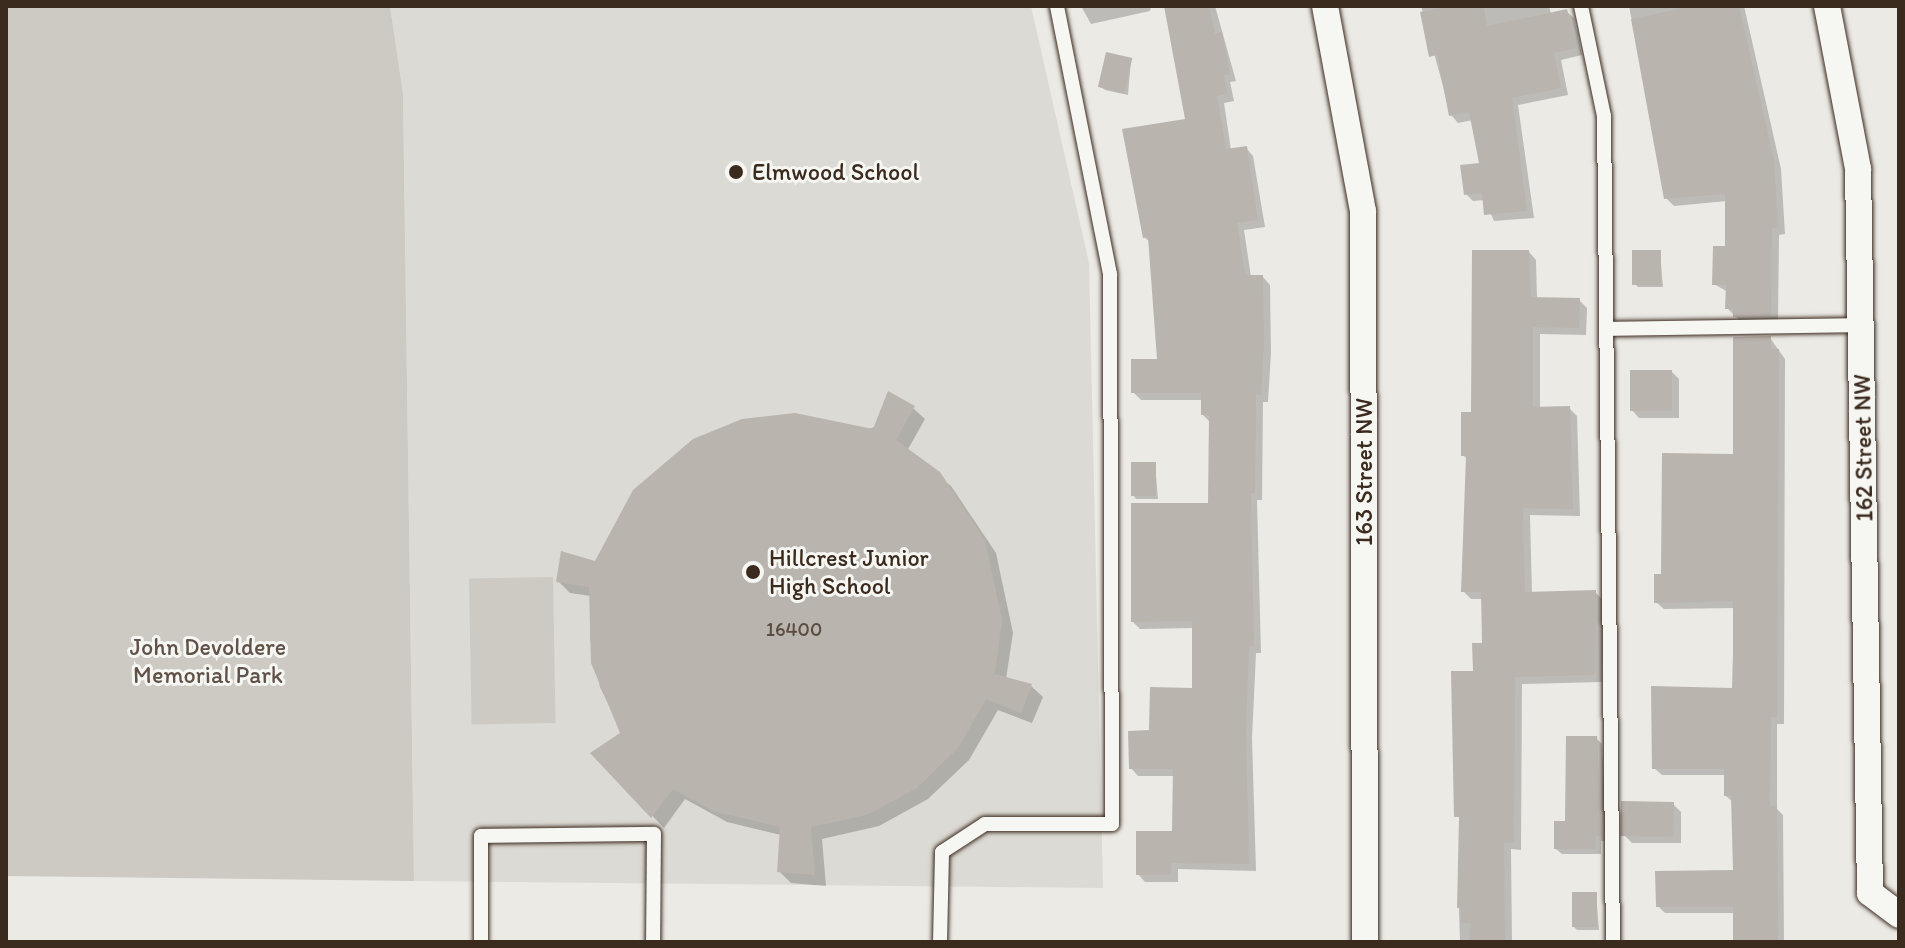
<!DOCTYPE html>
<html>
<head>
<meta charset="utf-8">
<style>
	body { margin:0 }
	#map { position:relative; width:1905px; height:948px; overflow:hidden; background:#ebeae5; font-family:Itim,sans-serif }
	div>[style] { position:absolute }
	.built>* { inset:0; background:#dcdad4 }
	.green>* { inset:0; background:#cdcac4; transform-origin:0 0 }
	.shadow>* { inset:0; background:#0003 }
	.building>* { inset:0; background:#bab4ae; transform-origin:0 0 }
	.roads { filter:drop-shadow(0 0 2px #3b2a1e) drop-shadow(0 0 2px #3b2a1e) }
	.service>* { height:14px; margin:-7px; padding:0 7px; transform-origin:7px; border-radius:7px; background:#f6f6f2 }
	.minor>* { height:26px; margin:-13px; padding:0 13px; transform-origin:13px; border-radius:13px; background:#f6f6f2 }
	.dots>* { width:22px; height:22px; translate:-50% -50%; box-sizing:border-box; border:4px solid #f6f6f2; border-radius:50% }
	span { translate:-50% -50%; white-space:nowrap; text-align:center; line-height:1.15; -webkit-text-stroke:6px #f6f6f2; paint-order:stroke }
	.number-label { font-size:20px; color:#5b4c42 }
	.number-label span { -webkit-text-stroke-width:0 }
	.poi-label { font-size:24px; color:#3b2a1e }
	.left { translate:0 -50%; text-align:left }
	.street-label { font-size:24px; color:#3b2a1e }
	.park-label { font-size:24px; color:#605248 }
	.frame { position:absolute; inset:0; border:8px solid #3b2a1e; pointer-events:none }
</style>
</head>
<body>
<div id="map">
	<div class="built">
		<div style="clip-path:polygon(390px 6px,1031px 6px,1089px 263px,1103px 888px,414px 881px,403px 93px)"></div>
	</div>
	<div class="green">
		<div style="clip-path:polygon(6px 6px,390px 6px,403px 93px,414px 881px,6px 876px)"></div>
		<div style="left:553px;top:577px;width:146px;height:84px;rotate:89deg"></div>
	</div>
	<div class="shadow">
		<div style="clip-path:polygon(1081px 6px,1151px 6px,1150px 11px,1091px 24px)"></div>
		<div style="clip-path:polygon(1166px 6px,1215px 6px,1236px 81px,1230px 82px,1234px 101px,1224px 103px,1231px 150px,1246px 148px,1253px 156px,1265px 227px,1244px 230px,1251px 277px,1263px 277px,1270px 285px,1271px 353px,1268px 402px,1263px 402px,1262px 500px,1257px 500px,1261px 653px,1256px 653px,1252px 738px,1256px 871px,1178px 869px,1178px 882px,1145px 882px,1138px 874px,1174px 833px,1175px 776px,1138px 776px,1131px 768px,1151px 732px,1194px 690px,1194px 628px,1140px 629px,1133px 622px,1210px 505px,1211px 423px,1203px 415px,1203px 400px,1141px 400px,1133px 392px,1159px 361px,1150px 242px,1144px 237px,1188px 120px)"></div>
		<div style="clip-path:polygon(1421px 6px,1549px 6px,1551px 14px,1566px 11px,1574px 18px,1582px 55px,1561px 60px,1568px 95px,1518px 105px,1534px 218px,1494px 221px,1485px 200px,1473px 201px,1466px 194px,1482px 165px,1473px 120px,1458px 123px,1451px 115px)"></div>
		<div style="clip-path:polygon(1629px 6px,1744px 6px,1781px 169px,1785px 234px,1779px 235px,1778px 323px,1743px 324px,1727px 308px,1728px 292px,1714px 284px,1727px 248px,1727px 201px,1674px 206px,1666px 198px)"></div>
		<div style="clip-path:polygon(1131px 60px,1128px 95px,1105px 90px,1101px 87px)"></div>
		<div style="clip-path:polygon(1474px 252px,1529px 252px,1536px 260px,1537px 299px,1579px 300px,1587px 308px,1586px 335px,1540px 334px,1540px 408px,1569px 408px,1577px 416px,1580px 516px,1530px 515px,1532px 594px,1595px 592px,1603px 600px,1602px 682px,1522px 684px,1521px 850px,1511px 849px,1512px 942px,1460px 942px,1458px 882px,1475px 673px,1484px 645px,1483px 599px,1471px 599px,1463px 591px,1468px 460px,1463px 455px,1473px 414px)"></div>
		<div style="clip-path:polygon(1660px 252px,1663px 287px,1638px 287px,1635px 284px)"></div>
		<div style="clip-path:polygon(1770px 338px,1785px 359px,1784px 724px,1777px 724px,1777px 809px,1783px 815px,1784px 942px,1737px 942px,1735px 913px,1665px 913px,1658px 906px,1735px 872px,1734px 803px,1726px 796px,1726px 775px,1662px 775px,1654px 768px,1734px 690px,1735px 608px,1664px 609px,1656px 602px,1663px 576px,1735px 456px)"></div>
		<div style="clip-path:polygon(1672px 372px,1679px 379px,1679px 418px,1639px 418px,1632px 410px)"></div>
		<div style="clip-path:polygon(913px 408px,925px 419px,907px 451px,951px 486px,996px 553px,1013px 633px,1006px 679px,1031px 686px,1043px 697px,1032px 723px,998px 710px,969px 760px,928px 799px,879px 826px,822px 839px,826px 886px,791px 883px,779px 871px,781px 835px,727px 822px,685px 799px,664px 828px,593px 753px,623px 734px,600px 687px,590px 638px,591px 596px,570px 593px,558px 581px)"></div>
		<div style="clip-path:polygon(1155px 464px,1158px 499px,1136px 499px,1133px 495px)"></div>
		<div style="clip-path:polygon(1596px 738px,1602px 744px,1607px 841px,1601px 841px,1601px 854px,1562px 854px,1556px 849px)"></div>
		<div style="clip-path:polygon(1673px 804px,1681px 812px,1681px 843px,1632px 843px,1624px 835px)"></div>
		<div style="clip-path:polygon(1596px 894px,1599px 930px,1577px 930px,1573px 926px)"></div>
	</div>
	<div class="building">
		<div style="clip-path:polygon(1164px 6px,1209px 6px,1215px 34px,1222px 32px,1230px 74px,1224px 75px,1227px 94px,1217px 96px,1226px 149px,1247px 146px,1258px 220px,1237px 223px,1245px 275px,1263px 275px,1264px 345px,1261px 395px,1256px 395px,1255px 493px,1251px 493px,1254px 646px,1249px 646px,1246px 729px,1249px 864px,1171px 863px,1171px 875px,1136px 875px,1136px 831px,1172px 831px,1173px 769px,1129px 769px,1128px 731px,1149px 730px,1150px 687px,1192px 688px,1192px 621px,1131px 622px,1131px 503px,1208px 503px,1209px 415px,1201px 415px,1201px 393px,1131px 393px,1131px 359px,1157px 359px,1148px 237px,1143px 238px,1122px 129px,1185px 119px)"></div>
		<div style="clip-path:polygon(1455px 6px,1484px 6px,1487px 26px,1567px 9px,1576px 48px,1554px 53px,1561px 88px,1512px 98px,1527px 211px,1484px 215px,1482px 193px,1464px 195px,1460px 165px,1479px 163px,1469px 112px,1449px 116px,1437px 55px,1429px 57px,1420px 12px)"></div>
		<div style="clip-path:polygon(1694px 6px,1739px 6px,1774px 160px,1778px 227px,1772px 228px,1771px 316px,1733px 317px,1733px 309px,1725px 309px,1726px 285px,1712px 285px,1713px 246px,1725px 246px,1725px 194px,1664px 199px,1631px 19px)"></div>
		<div style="left:1106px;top:52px;width:27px;height:36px;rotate:13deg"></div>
		<div style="clip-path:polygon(1472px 250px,1529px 250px,1531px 297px,1580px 298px,1579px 328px,1533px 327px,1533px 407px,1570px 406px,1573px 509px,1523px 508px,1525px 592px,1596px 590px,1595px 675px,1515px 677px,1514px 843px,1504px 843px,1505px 942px,1469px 942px,1470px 923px,1461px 923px,1461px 908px,1457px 908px,1459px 817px,1454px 817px,1451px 671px,1473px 671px,1472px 643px,1482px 643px,1481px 592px,1461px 592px,1466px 456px,1461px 456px,1461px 412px,1471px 412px)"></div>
		<div style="left:1632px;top:250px;width:29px;height:35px"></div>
		<div style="clip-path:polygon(1771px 336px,1771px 349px,1779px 349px,1777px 717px,1771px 717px,1770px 806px,1777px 806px,1778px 940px,1733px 940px,1733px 907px,1656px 907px,1655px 871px,1733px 870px,1731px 796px,1724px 796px,1724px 769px,1652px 769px,1651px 686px,1732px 688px,1733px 654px,1733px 601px,1654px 603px,1654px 574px,1661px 574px,1662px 453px,1733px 454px,1733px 337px)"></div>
		<div style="left:1630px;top:370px;width:42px;height:41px"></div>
		<div style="clip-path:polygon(888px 391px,915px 406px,896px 440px,940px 472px,985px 540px,1002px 620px,995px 674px,1032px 684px,1021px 713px,986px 699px,958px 748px,917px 788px,867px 815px,811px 827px,815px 875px,777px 872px,780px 827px,713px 811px,673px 789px,651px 818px,590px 753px,620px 733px,591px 663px,589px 587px,556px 582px,561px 551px,595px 561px,633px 490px,693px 439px,742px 419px,795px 413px,873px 429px)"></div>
		<div style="left:1131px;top:462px;width:25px;height:34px"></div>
		<div style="clip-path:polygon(1566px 736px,1597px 736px,1602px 836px,1596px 836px,1596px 849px,1554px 849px,1554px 821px,1565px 821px)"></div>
		<div style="left:1621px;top:801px;width:53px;height:35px;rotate:1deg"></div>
		<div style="left:1572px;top:892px;width:25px;height:35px"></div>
	</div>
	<div class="roads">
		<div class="service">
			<div style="left:1581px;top:6px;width:112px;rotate:78.2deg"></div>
			<div style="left:1604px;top:116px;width:826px;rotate:89.38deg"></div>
			<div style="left:1607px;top:329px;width:254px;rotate:-0.9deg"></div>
			<div style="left:481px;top:942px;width:106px;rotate:-90deg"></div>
			<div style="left:481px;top:836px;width:173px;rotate:-0.7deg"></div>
			<div style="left:654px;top:834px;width:108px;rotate:90.5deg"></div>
			<div style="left:940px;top:942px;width:90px;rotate:-88.7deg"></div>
			<div style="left:942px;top:852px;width:51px;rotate:-33.1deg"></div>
			<div style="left:985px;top:824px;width:127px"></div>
			<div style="left:1112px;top:824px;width:550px;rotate:-90.21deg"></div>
			<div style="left:1110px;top:274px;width:273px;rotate:-101.2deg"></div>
		</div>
		<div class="minor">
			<div style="left:1325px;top:6px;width:208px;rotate:79.5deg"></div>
			<div style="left:1363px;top:211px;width:731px;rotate:89.84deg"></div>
			<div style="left:1827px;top:6px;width:166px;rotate:79.2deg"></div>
			<div style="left:1858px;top:169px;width:724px;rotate:89.05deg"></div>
			<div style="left:1870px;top:893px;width:36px;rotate:37deg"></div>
		</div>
	</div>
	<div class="dots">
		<div style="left:736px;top:172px;background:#3b2a1e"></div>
		<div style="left:753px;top:572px;background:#3b2a1e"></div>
	</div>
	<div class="number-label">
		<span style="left:794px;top:629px">16400</span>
	</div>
	<div class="poi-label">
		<span class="left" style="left:752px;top:172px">Elmwood School</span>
		<span class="left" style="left:769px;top:572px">Hillcrest Junior<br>High School</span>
	</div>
	<div class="street-label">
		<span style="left:1863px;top:448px;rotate:-91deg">162 Street NW</span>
		<span style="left:1364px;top:472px;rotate:-90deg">163 Street NW</span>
	</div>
	<div class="park-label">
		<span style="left:208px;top:661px">John Devoldere<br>Memorial Park</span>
	</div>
	<div class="frame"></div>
</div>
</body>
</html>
